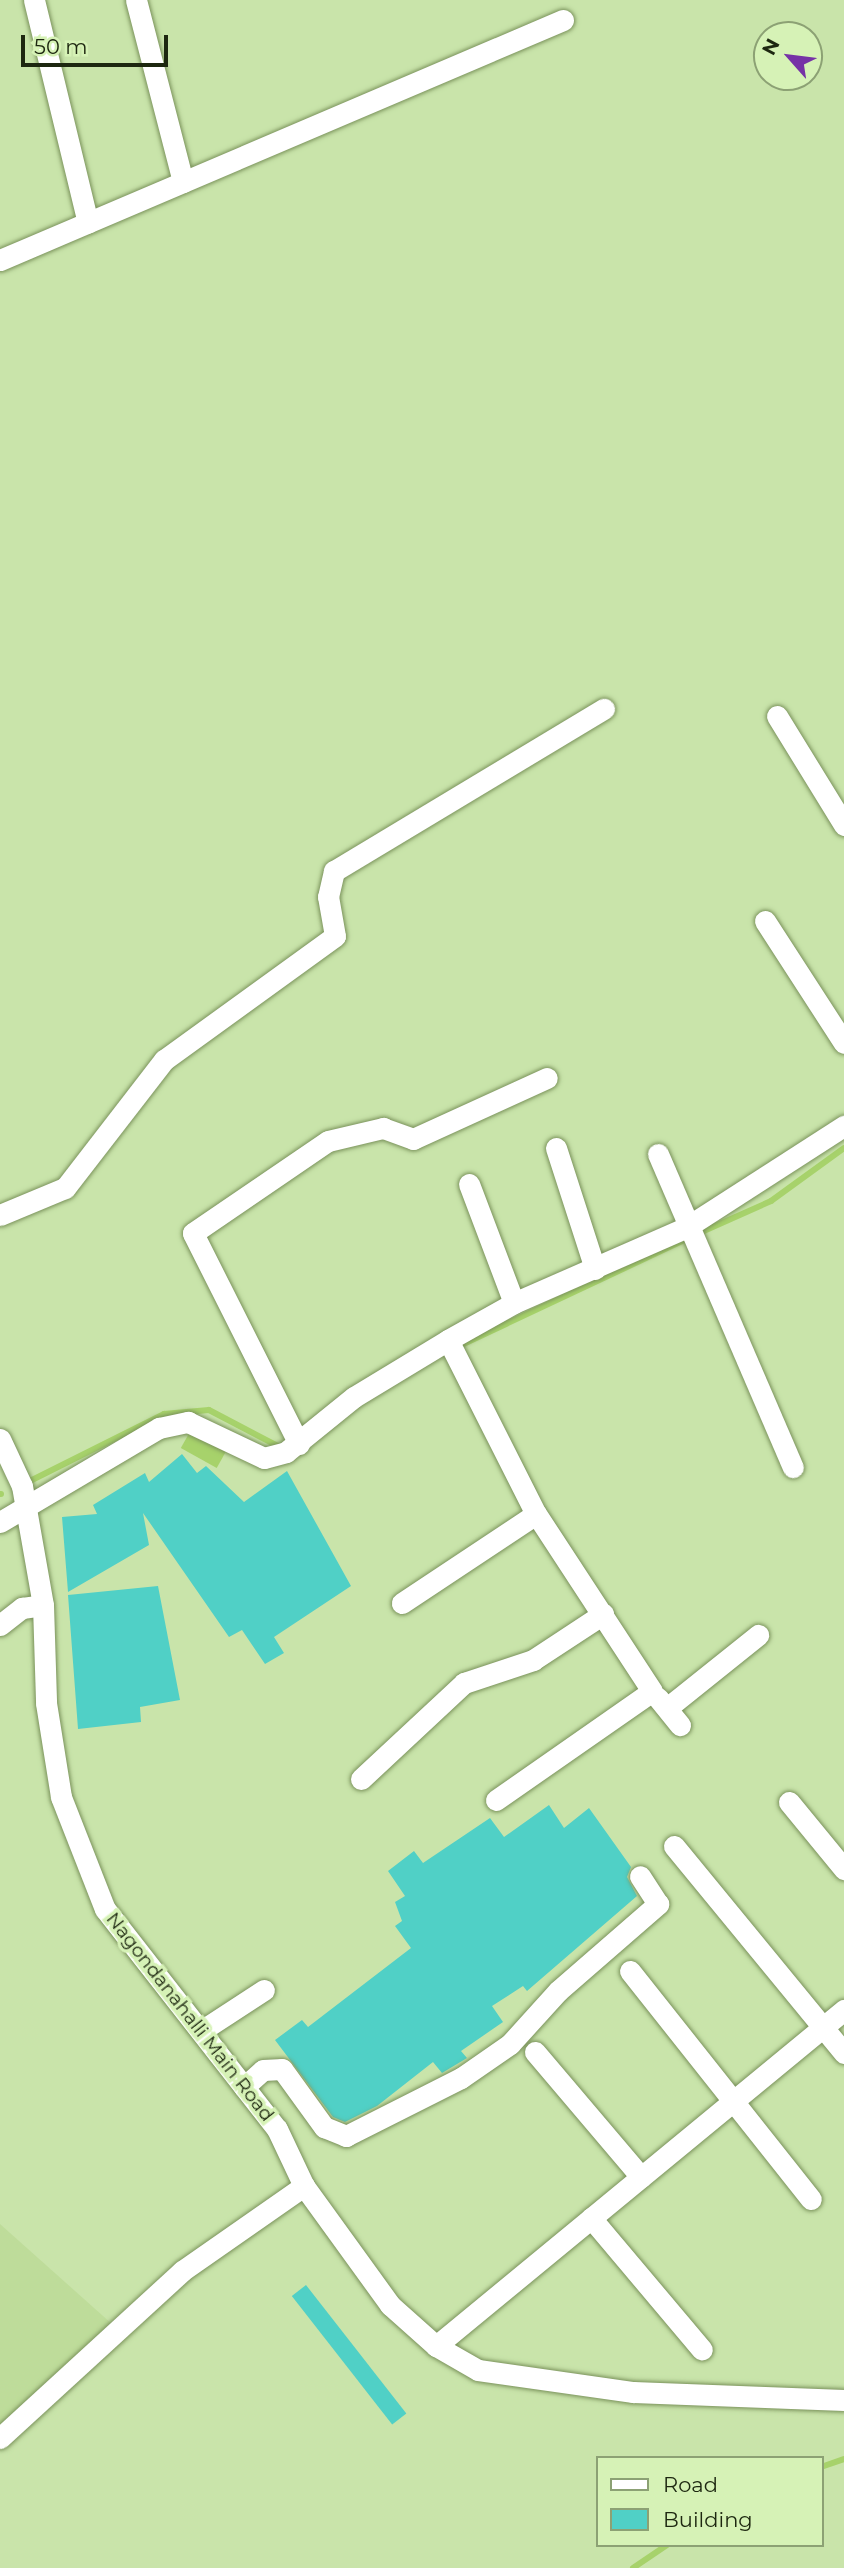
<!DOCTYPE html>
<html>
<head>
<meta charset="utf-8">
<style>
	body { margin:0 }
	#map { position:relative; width:844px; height:2568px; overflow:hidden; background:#c9e4aa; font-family:Montserrat,sans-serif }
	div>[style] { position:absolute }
	.built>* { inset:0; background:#bedc9a }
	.water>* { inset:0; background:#a7d26b; transform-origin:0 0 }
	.stream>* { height:6px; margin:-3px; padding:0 3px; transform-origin:3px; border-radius:3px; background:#a7d26b }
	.building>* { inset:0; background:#50d0c6; transform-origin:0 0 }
	.roads { filter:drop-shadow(0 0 2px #7a925b) drop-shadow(0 0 2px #7a925b) }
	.minor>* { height:21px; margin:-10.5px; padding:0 10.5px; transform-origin:10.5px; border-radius:10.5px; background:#fff }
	span { translate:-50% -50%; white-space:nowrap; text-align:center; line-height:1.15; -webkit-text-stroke:7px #d6f2b6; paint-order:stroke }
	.street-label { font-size:19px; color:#1d2710 }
	.legend { position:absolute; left:596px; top:2456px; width:228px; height:91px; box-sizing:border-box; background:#d6f2b6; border:2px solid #8ca174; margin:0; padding:9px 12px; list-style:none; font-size:21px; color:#1d2710 }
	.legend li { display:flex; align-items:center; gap:14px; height:35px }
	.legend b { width:35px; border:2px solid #8ca174 }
	.north { position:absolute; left:753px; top:21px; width:70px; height:70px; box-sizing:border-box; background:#d6f2b6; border:2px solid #8ca174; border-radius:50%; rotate:298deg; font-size:19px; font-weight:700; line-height:28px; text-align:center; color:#1d2710 }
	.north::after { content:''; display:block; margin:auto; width:24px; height:32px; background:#7632a6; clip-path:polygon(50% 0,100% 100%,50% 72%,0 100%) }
	.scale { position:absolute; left:21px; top:35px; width:147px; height:32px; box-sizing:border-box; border:4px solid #1d2710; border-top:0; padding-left:9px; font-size:21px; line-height:24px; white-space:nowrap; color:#1d2710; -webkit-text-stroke:5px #d6f2b6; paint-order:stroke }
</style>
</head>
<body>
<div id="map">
	<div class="built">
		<div style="clip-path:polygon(0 2224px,112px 2324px,0 2437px)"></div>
	</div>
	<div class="water">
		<div style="left:192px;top:1428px;width:41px;height:23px;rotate:29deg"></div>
	</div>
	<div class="stream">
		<div style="left:697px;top:1234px;width:81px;rotate:-24deg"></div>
		<div style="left:771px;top:1201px;width:90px;rotate:-36deg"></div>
		<div style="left:457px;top:1347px;width:251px;rotate:-25.2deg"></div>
		<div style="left:30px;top:1481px;width:150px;rotate:-26.6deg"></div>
		<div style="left:164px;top:1414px;width:45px;rotate:-5.1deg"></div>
		<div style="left:209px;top:1410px;width:78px;rotate:27.6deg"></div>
		<div style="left:0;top:1494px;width:1px"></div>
		<div style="left:821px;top:2467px;width:24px;rotate:-19deg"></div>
		<div style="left:633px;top:2568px;width:41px;rotate:-34.1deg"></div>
	</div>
	<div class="building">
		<div style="clip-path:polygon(182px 1454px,197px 1473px,206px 1466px,244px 1502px,287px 1471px,351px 1586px,274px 1637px,284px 1653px,265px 1664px,242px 1630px,229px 1637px,143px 1513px,149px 1545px,68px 1592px,62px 1517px,97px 1514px,93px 1505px,145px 1473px,149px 1482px)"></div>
		<div style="clip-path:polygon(158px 1586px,180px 1700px,140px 1707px,141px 1722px,78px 1729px,68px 1595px)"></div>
		<div style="clip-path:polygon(549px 1805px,564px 1828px,589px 1808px,631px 1867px,627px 1877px,637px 1896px,527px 1991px,523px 1986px,492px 2006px,503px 2022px,461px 2051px,467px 2058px,442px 2073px,433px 2062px,377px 2106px,345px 2122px,333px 2117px,275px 2040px,302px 2020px,308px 2027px,411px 1948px,395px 1926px,402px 1921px,395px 1902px,405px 1896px,388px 1871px,414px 1851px,423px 1863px,490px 1818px,504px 1837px)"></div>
		<div style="left:306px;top:2285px;width:163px;height:18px;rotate:52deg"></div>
	</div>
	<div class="roads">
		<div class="minor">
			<div style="left:34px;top:0;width:229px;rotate:76.4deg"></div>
			<div style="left:136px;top:0;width:188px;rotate:75.5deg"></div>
			<div style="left:0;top:260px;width:612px;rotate:-23.09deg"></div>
			<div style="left:777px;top:716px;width:128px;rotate:58.4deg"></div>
			<div style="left:765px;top:921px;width:145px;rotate:57.1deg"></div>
			<div style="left:556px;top:1148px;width:127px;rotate:72.1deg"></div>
			<div style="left:658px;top:1154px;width:341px;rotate:66.7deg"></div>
			<div style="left:469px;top:1184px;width:127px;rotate:69.3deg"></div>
			<div style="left:0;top:1215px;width:70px;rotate:-22.6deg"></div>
			<div style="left:65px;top:1188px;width:162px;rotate:-52.3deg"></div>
			<div style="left:164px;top:1060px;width:211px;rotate:-35.9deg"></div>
			<div style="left:335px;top:936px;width:40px;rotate:-100deg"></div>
			<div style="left:328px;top:897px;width:27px;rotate:-77deg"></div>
			<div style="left:334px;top:871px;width:315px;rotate:-31deg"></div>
			<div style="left:448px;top:1340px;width:76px;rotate:-29.3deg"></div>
			<div style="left:514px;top:1303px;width:189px;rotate:-23.7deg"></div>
			<div style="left:687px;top:1227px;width:187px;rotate:-32.8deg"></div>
			<div style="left:0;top:1439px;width:52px;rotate:64.9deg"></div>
			<div style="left:22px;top:1486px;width:121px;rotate:80deg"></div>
			<div style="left:43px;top:1605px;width:98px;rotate:88.2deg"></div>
			<div style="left:46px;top:1703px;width:95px;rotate:80.9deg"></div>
			<div style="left:61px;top:1797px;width:120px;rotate:68.6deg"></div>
			<div style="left:105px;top:1909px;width:279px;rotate:52deg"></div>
			<div style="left:277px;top:2129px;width:63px;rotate:64.7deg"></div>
			<div style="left:299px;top:1444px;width:236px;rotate:-116.7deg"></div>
			<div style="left:193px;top:1233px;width:163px;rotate:-34.3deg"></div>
			<div style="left:328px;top:1141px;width:57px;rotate:-13.3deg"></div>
			<div style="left:383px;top:1128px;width:32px;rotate:20deg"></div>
			<div style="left:413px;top:1139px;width:147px;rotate:-24.5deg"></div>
			<div style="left:0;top:1522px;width:185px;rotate:-30.6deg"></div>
			<div style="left:159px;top:1428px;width:30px;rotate:-12deg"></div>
			<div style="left:188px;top:1422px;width:84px;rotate:25.3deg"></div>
			<div style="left:264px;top:1458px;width:23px;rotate:-15deg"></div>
			<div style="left:286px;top:1452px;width:87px;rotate:-39deg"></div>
			<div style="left:354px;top:1397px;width:110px;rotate:-31.2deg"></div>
			<div style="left:448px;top:1340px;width:195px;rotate:63.2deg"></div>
			<div style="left:536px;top:1514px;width:161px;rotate:146.4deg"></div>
			<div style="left:0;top:1625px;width:28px;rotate:-38deg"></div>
			<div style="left:22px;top:1608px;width:21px;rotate:-8deg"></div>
			<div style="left:658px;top:1698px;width:35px;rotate:51deg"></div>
			<div style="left:667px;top:1708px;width:117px;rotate:-38.7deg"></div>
			<div style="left:361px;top:1779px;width:141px;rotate:-43deg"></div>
			<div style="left:464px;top:1683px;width:73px;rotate:-18.4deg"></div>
			<div style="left:533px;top:1660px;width:84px;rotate:-33.3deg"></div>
			<div style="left:496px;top:1800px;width:190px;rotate:-34.9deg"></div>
			<div style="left:652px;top:1691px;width:212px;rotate:-123.2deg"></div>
			<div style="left:789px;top:1802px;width:87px;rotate:50.6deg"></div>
			<div style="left:674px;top:1846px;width:268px;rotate:50.6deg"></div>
			<div style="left:630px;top:1971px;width:291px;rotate:51.6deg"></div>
			<div style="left:201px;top:2031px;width:75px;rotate:-33.1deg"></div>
			<div style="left:535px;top:2052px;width:164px;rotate:49.7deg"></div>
			<div style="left:244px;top:2087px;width:25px;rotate:-42deg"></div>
			<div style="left:263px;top:2070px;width:19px;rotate:-3deg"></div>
			<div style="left:282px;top:2069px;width:72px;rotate:54.1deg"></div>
			<div style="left:324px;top:2127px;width:24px;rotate:22deg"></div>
			<div style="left:346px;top:2136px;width:129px;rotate:-26.8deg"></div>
			<div style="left:461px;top:2078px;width:60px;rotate:-34.8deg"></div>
			<div style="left:510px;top:2044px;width:72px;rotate:-47.8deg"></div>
			<div style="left:558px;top:1991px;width:133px;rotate:-41deg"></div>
			<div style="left:658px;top:1904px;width:33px;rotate:-123deg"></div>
			<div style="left:591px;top:2218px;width:172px;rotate:49.9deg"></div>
			<div style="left:436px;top:2346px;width:529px;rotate:-39.47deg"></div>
			<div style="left:0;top:2438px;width:247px;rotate:-42.5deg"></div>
			<div style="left:182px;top:2271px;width:149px;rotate:-34.9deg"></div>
			<div style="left:304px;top:2186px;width:147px;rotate:54.1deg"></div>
			<div style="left:390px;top:2305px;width:62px;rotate:41.7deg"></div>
			<div style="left:436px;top:2346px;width:48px;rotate:29.7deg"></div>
			<div style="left:478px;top:2370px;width:157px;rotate:8.1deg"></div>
			<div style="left:633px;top:2392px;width:211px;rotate:2.2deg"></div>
		</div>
	</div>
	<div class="street-label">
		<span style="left:190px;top:2017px;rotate:52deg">Nagondanahalli Main Road</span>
	</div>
	<ul class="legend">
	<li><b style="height:9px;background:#fff"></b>Road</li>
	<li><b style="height:19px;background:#50d0c6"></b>Building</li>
	</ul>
	<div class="north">N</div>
	<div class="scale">50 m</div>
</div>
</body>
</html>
